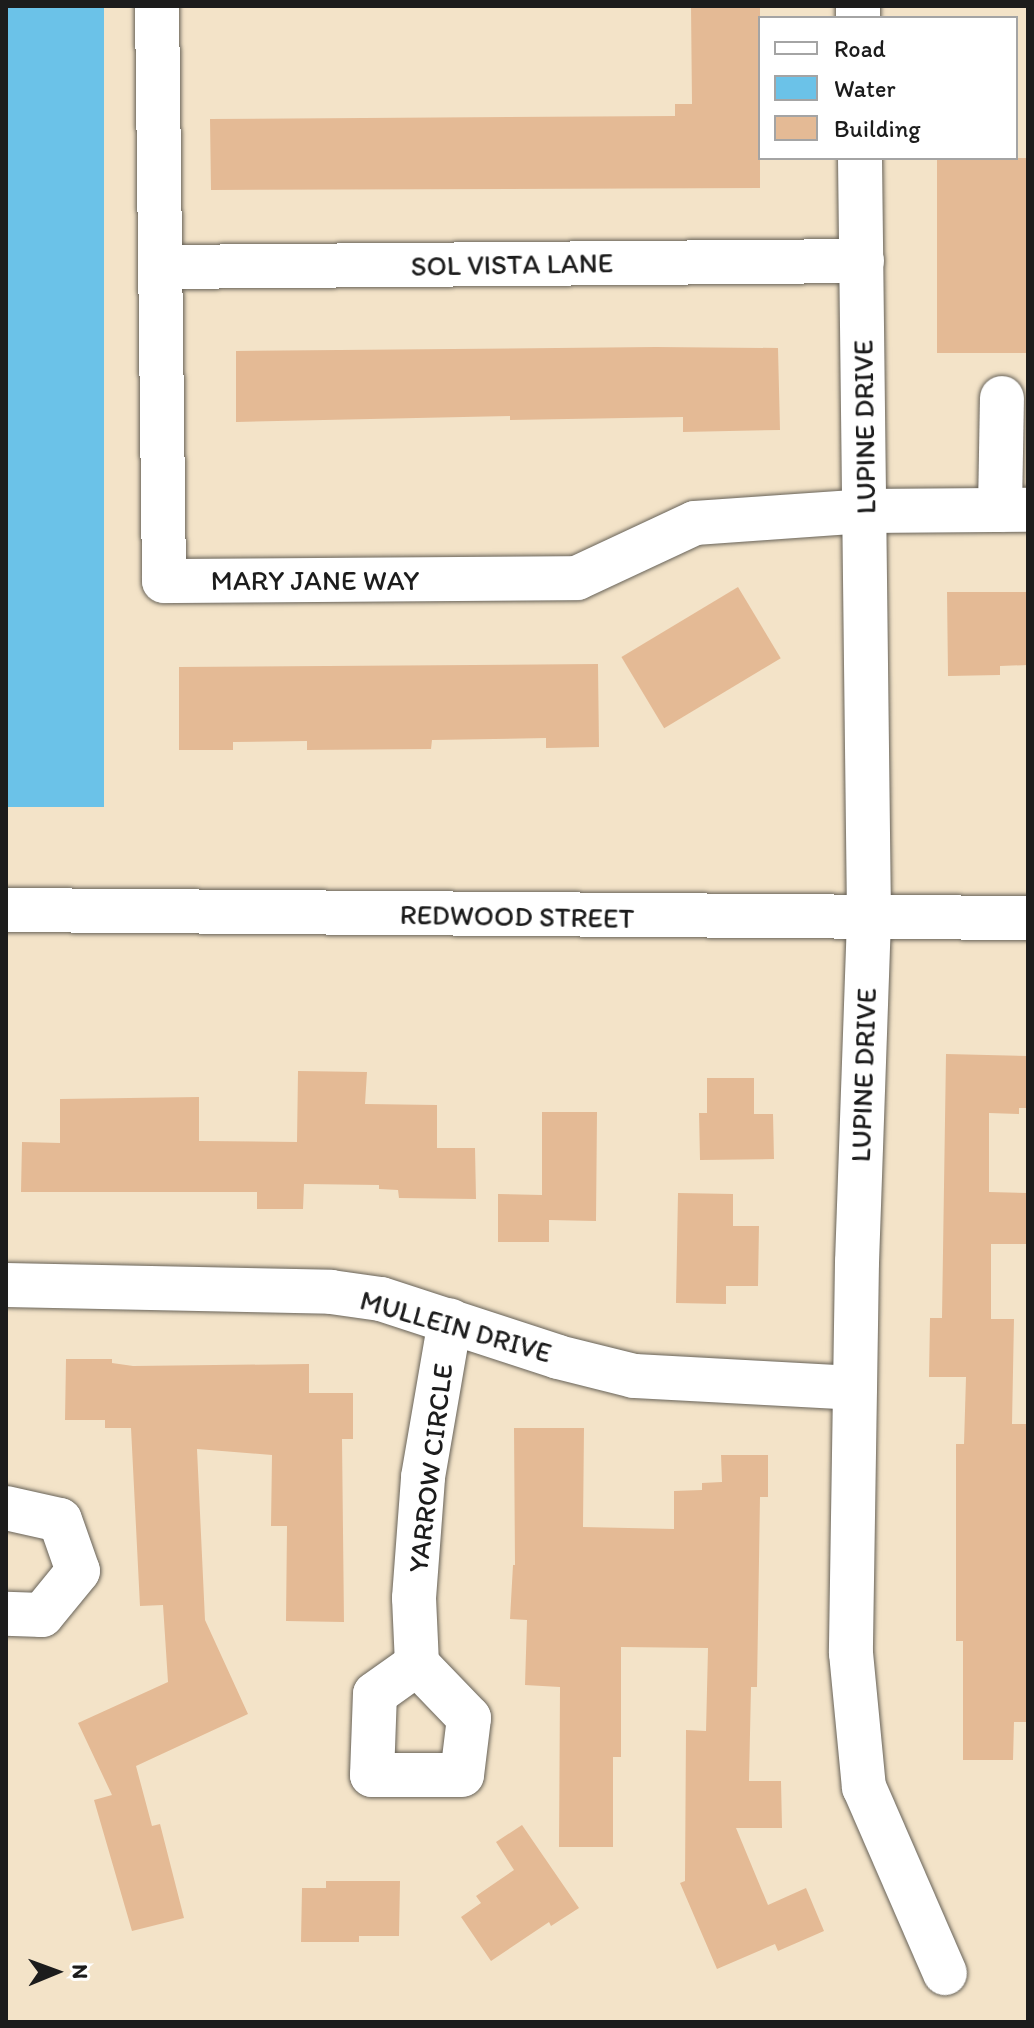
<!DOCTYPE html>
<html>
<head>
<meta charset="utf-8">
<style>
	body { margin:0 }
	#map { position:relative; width:1034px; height:2028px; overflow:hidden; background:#f3e3c8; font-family:Itim,sans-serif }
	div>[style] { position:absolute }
	.water>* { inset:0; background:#6bc2e8; transform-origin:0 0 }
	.building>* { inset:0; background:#e4ba95; transform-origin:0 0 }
	.roads { filter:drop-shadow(0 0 2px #676258) drop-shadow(0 0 2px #676258) }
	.minor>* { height:44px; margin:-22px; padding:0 22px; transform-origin:22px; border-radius:22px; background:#fff }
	span { translate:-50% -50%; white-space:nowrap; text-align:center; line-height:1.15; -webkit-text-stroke:6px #fff; paint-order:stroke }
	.street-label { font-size:28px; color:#1c1c1c }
	.frame { position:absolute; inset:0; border:8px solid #1c1c1c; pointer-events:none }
	.legend { position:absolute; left:758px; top:16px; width:260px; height:144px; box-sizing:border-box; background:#fff; border:2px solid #a4a4a4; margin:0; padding:10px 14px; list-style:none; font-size:24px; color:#1c1c1c }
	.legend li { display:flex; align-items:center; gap:16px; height:40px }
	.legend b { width:40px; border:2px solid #a4a4a4 }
	.north { position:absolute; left:16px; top:1932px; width:80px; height:80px; -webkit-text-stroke:6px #fff; paint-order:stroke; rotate:89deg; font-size:22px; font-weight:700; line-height:32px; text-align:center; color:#1c1c1c }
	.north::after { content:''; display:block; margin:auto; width:28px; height:36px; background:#1c1c1c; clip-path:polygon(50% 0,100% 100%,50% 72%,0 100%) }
</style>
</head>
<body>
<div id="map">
	<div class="water">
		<div style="left:6px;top:6px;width:98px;height:801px"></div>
	</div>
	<div class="building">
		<div style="clip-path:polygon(691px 6px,760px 6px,760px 188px,211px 190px,210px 119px,675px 116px,675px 104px,692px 104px)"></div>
		<div style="left:937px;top:158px;width:91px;height:195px"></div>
		<div style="clip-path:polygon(656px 347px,778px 348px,780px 430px,683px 432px,683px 417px,510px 420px,510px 416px,236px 422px,236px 351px)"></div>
		<div style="left:738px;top:587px;width:83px;height:136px;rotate:59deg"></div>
		<div style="clip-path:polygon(947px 592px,1028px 592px,1028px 665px,1000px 666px,1000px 675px,948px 676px)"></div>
		<div style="clip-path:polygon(598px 664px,599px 747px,546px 748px,546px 738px,432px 740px,431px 749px,307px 750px,307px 741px,233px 742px,233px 750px,179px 750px,179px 667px)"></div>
		<div style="clip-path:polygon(946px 1054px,1028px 1056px,1028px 1108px,1019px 1108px,1019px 1114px,989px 1113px,989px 1192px,1028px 1193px,1028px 1244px,991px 1244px,991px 1319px,1014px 1319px,1012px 1424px,1028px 1424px,1028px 1722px,1014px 1722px,1013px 1760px,963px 1760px,963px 1641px,956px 1641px,956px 1444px,964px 1444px,966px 1377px,929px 1377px,930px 1318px,942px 1318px)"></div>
		<div style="clip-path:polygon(298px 1071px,367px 1072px,365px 1104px,437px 1105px,437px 1148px,475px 1148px,476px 1199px,399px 1198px,398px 1190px,379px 1189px,379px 1185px,304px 1184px,303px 1209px,257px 1209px,257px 1192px,21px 1192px,22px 1142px,60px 1143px,60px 1099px,199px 1097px,199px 1141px,297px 1142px)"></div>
		<div style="clip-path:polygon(707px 1078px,754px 1078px,754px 1114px,773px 1114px,774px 1159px,700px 1160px,699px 1113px,707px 1113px)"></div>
		<div style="clip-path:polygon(542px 1112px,597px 1112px,596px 1221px,549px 1220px,549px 1242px,498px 1242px,498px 1194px,542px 1195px)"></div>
		<div style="clip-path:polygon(678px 1193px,733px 1194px,733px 1226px,759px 1226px,758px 1286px,726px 1286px,726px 1304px,676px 1303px)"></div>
		<div style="clip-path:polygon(66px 1359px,112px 1359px,112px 1363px,133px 1366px,309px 1364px,309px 1393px,353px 1393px,353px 1439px,342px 1439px,344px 1622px,286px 1621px,287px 1526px,271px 1526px,272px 1455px,197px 1449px,205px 1620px,248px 1714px,136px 1766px,152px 1826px,160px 1824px,184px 1918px,132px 1931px,94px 1800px,112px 1795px,78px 1723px,168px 1682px,163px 1605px,140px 1606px,131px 1428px,105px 1428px,105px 1420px,65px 1420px)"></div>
		<div style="clip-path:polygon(514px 1428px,584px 1428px,583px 1527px,674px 1529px,674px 1491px,702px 1490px,702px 1483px,722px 1482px,721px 1455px,768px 1455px,768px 1497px,760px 1497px,757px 1687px,751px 1687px,749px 1781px,781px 1781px,782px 1828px,736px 1828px,768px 1905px,806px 1888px,824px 1931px,778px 1951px,775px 1944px,717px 1969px,680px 1883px,685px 1881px,686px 1730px,706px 1731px,708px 1648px,621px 1647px,621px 1757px,613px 1757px,613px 1847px,559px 1847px,560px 1687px,525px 1685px,527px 1620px,510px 1619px,513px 1565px,515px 1565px)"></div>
		<div style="clip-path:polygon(522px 1825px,579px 1908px,551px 1926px,549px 1922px,491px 1961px,461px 1917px,481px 1903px,476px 1896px,514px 1870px,496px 1842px)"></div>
		<div style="clip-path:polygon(326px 1881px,400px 1881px,399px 1936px,359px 1936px,359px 1942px,301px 1942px,302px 1888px,326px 1888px)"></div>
	</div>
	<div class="roads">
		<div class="minor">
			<div style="left:157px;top:6px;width:575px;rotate:89.3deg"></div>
			<div style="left:164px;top:581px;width:413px;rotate:-0.4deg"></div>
			<div style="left:577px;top:578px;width:130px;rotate:-25deg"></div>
			<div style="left:695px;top:523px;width:170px;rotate:-4deg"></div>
			<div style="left:865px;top:511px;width:163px;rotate:-0.4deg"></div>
			<div style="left:858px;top:6px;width:12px;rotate:90deg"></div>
			<div style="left:860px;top:158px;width:761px;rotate:89.32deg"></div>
			<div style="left:869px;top:919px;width:343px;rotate:92deg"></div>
			<div style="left:857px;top:1262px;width:391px;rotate:90.9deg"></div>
			<div style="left:851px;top:1653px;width:135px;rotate:84.5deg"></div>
			<div style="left:864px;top:1787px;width:203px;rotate:66.5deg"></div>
			<div style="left:162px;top:267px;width:700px;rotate:-0.49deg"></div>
			<div style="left:1000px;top:510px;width:112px;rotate:-89deg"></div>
			<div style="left:6px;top:910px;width:1022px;rotate:0.45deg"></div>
			<div style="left:6px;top:1285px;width:325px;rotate:1.2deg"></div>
			<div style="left:331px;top:1292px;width:50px;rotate:8deg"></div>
			<div style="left:381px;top:1299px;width:186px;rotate:18.1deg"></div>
			<div style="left:558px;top:1357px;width:78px;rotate:14deg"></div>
			<div style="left:634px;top:1376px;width:221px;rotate:3.1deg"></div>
			<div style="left:6px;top:1508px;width:55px;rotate:12.5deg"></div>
			<div style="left:60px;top:1520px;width:54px;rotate:70.6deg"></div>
			<div style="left:78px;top:1571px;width:57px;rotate:129.3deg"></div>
			<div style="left:42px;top:1615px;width:36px;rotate:-178deg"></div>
			<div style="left:417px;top:1664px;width:75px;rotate:46.1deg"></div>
			<div style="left:469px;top:1718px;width:57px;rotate:97deg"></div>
			<div style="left:462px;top:1775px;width:90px;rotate:180deg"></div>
			<div style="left:372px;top:1775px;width:81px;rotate:-87.9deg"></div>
			<div style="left:375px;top:1694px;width:52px;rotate:-35.5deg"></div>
			<div style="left:417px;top:1664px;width:66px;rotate:-92.6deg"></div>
			<div style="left:414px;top:1598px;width:121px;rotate:-85.7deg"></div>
			<div style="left:423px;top:1477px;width:159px;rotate:-80.2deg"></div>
		</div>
	</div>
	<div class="street-label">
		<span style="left:512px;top:264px;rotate:-1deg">SOL VISTA LANE</span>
		<span style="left:864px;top:427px;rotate:-91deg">LUPINE DRIVE</span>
		<span style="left:315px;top:580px">MARY JANE WAY</span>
		<span style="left:517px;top:916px;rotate:1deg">REDWOOD STREET</span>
		<span style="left:863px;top:1075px;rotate:-88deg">LUPINE DRIVE</span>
		<span style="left:456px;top:1326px;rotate:16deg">MULLEIN DRIVE</span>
		<span style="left:430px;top:1468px;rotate:-83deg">YARROW CIRCLE</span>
	</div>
	<div class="frame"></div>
	<ul class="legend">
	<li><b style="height:10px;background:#fff"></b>Road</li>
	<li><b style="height:22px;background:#6bc2e8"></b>Water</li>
	<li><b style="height:22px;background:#e4ba95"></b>Building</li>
	</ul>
	<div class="north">N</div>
</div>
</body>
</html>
